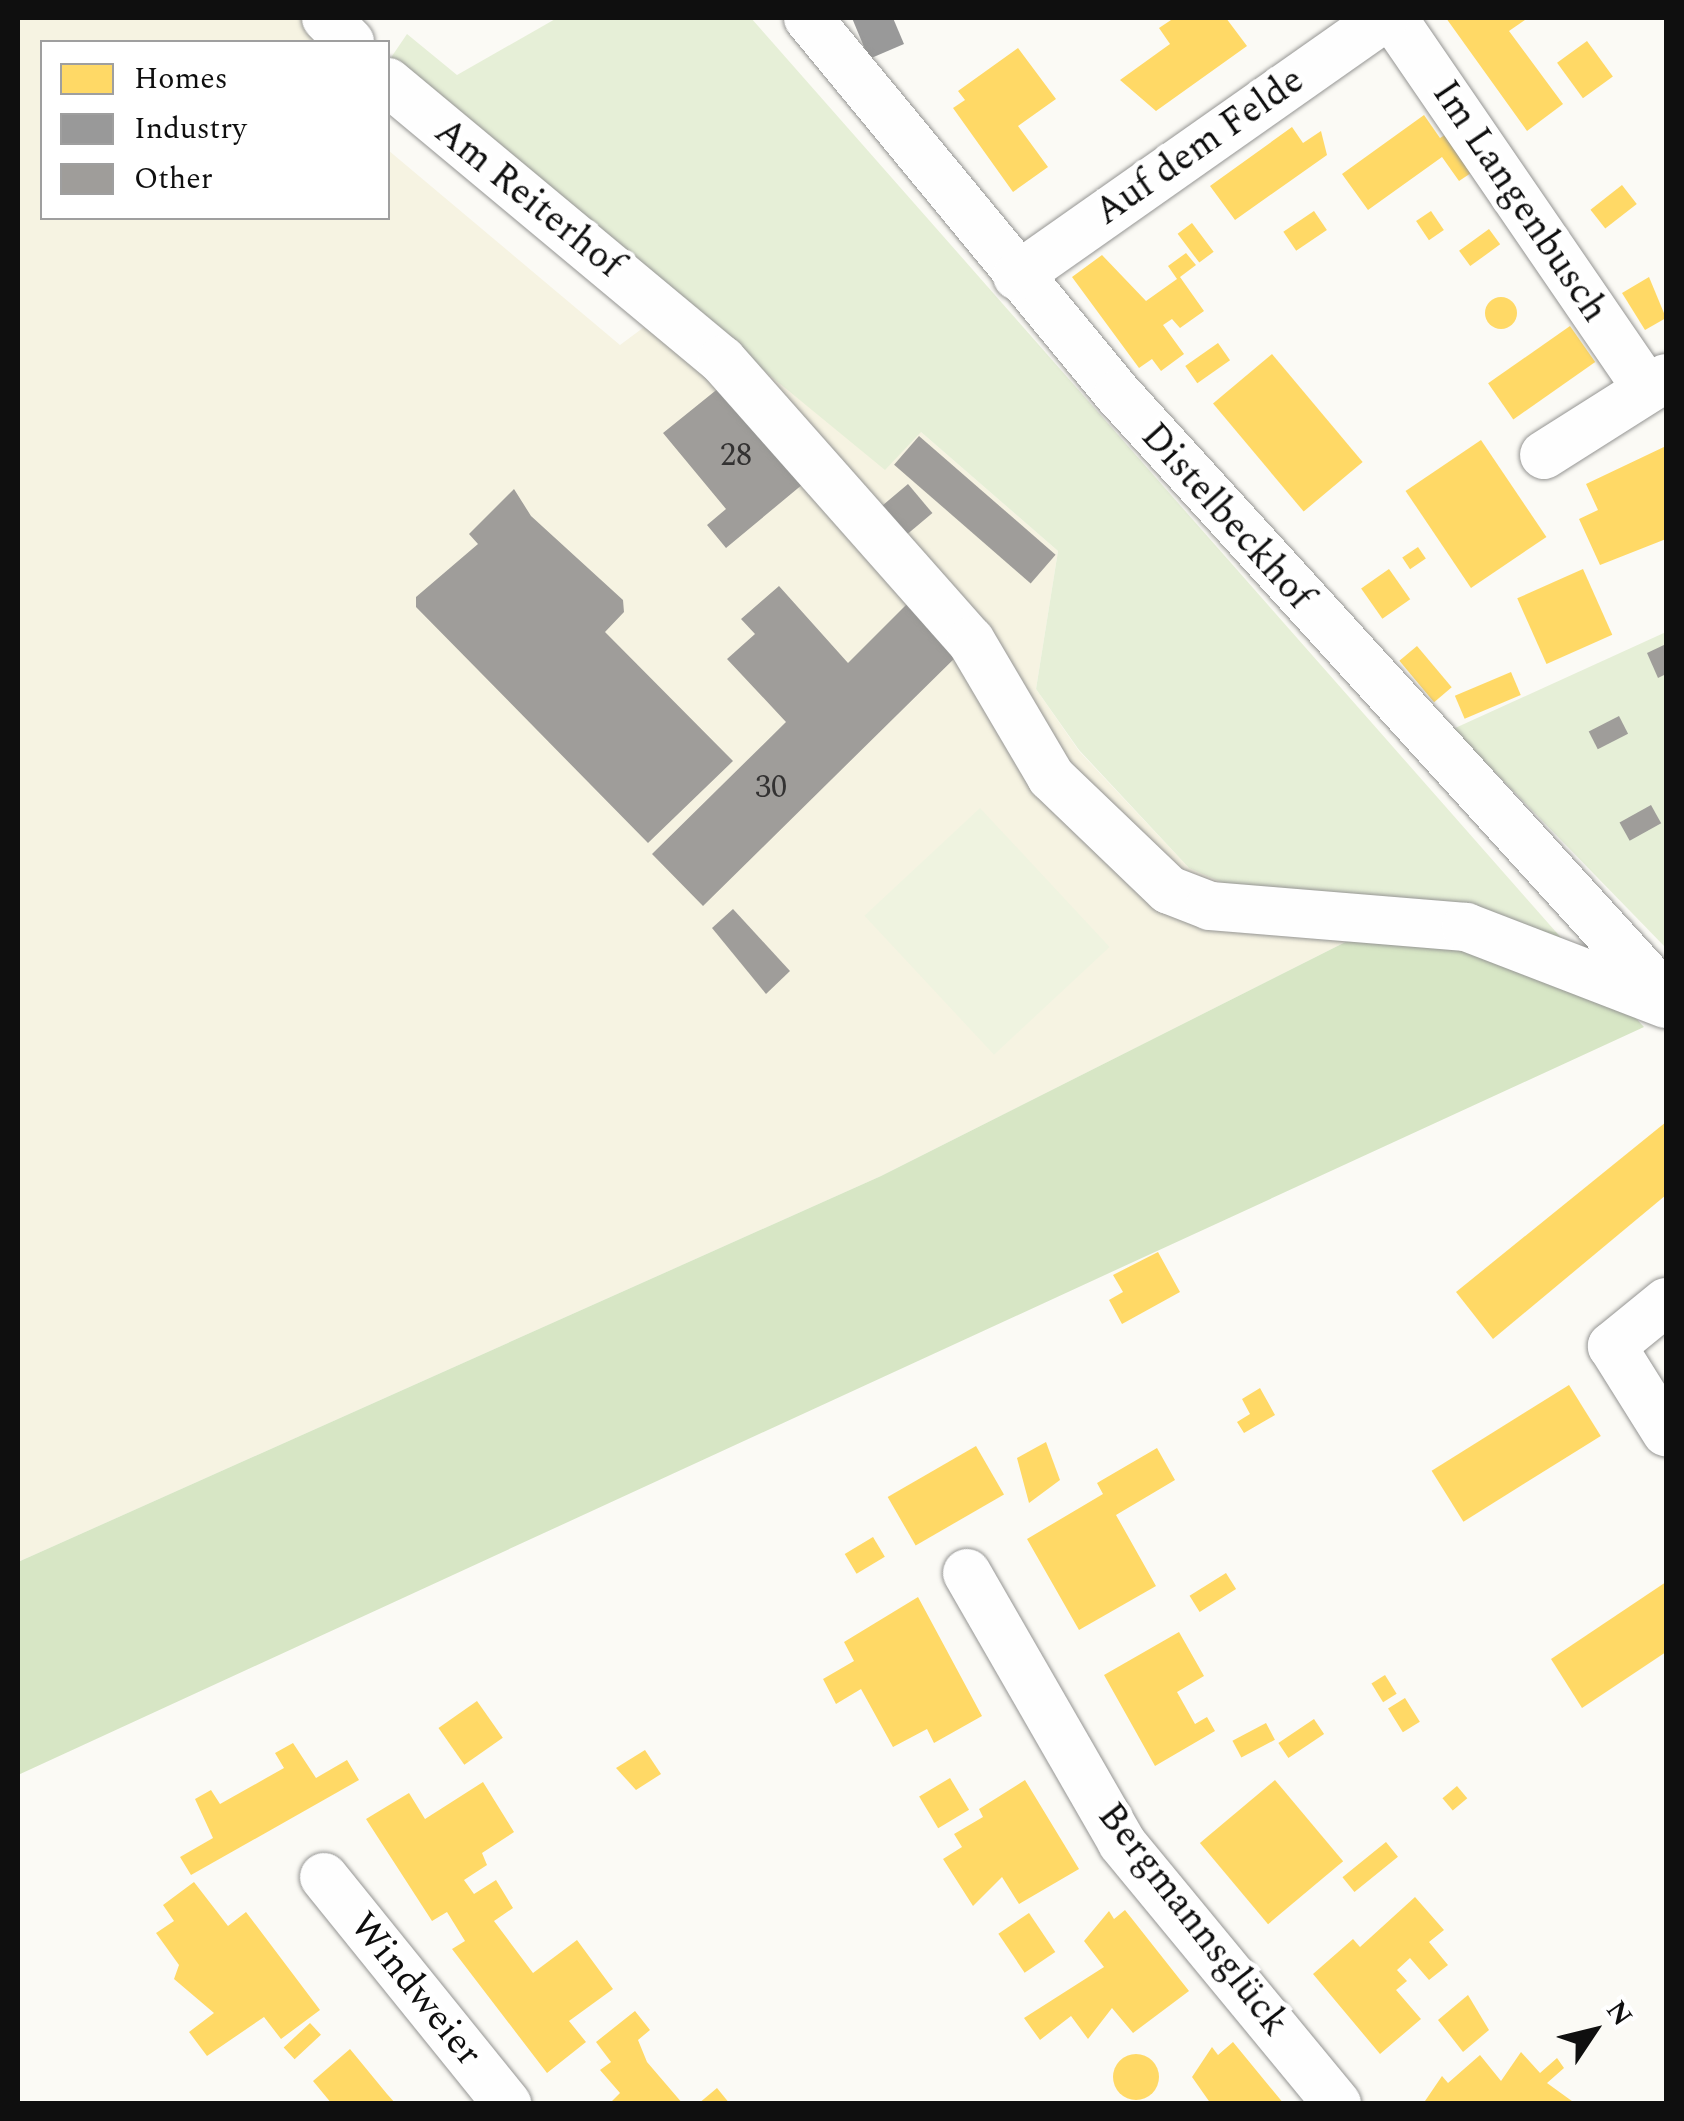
<!DOCTYPE html>
<html>
<head>
<meta charset="utf-8">
<style>
	body { margin:0 }
	#map { position:relative; width:1684px; height:2121px; overflow:hidden; background:#fbfaf5; font-family:Spectral,serif }
	div>[style] { position:absolute }
	.farmland>* { inset:0; background:#f6f3e2 }
	.green>* { inset:0; background:#e6efd7 }
	.forest>* { inset:0; background:#d7e6c5 }
	.pitch>* { inset:0; background:#eff3e0; transform-origin:0 0 }
	.homes>* { inset:0; background:#ffd966; transform-origin:0 0 }
	.round { border-radius:50% }
	.industry>* { inset:0; background:#999 }
	.building>* { inset:0; background:#9f9d9a; transform-origin:0 0 }
	.roads { filter:drop-shadow(0 0 2px #959593) drop-shadow(0 0 2px #959593) }
	.minor>* { height:48px; margin:-24px; padding:0 24px; transform-origin:24px; border-radius:24px; background:#fefefe }
	span { translate:-50% -50%; white-space:nowrap; text-align:center; line-height:1.15; -webkit-text-stroke:10px #fff; paint-order:stroke }
	.number-label { font-size:32px; color:#333232 }
	.number-label span { -webkit-text-stroke-width:0 }
	.street-label { font-size:38px; color:#0f0f0f }
	.frame { position:absolute; inset:0; border:20px solid #0f0f0f; pointer-events:none }
	.legend { position:absolute; left:40px; top:40px; width:350px; height:180px; box-sizing:border-box; background:#fff; border:2px solid #9f9f9f; margin:0; padding:12px 18px; list-style:none; font-size:30px; color:#0f0f0f }
	.legend li { display:flex; align-items:center; gap:20px; height:50px }
	.legend b { width:50px; border:2px solid #9f9f9f }
	.north { position:absolute; left:1544px; top:1981px; width:100px; height:100px; -webkit-text-stroke:8px #fff; paint-order:stroke; rotate:55deg; font-size:28px; font-weight:700; line-height:40px; text-align:center; color:#0f0f0f }
	.north::after { content:''; display:block; margin:auto; width:35px; height:45px; background:#0f0f0f; clip-path:polygon(50% 0,100% 100%,50% 72%,0 100%) }
</style>
</head>
<body>
<div id="map">
	<div class="farmland">
		<div style="clip-path:polygon(18px 18px,307px 18px,333px 42px,42px 42px,42px 218px,388px 218px,388px 150px,620px 345px,655px 319px,921px 432px,1058px 551px,1036px 689px,1079px 751px,1189px 868px,1415px 907px,881px 1176px,18px 1562px)"></div>
	</div>
	<div class="green">
		<div style="clip-path:polygon(557px 18px,751px 18px,1556px 932px,1235px 888px,1189px 868px,1079px 750px,1036px 689px,1058px 551px,921px 432px,885px 470px,388px 62px,407px 34px,457px 75px)"></div>
		<div style="clip-path:polygon(1666px 632px,1666px 948px,1453px 729px)"></div>
	</div>
	<div class="forest">
		<div style="clip-path:polygon(1415px 907px,1556px 932px,1644px 1027px,18px 1775px,18px 1562px,881px 1176px)"></div>
	</div>
	<div class="pitch">
		<div style="left:980px;top:808px;width:190px;height:158px;rotate:47deg"></div>
	</div>
	<div class="homes">
		<div style="clip-path:polygon(1174px 18px,1226px 18px,1247px 46px,1156px 111px,1120px 80px,1170px 44px,1159px 28px)"></div>
		<div style="clip-path:polygon(1446px 18px,1528px 18px,1509px 31px,1563px 104px,1527px 131px)"></div>
		<div style="left:1587px;top:41px;width:44px;height:37px;rotate:54deg"></div>
		<div style="clip-path:polygon(1018px 48px,1056px 99px,1018px 126px,1048px 167px,1013px 192px,953px 108px,965px 100px,958px 91px)"></div>
		<div style="clip-path:polygon(1424px 115px,1440px 138px,1454px 129px,1480px 167px,1459px 181px,1442px 157px,1368px 210px,1342px 174px)"></div>
		<div style="clip-path:polygon(1292px 127px,1303px 143px,1321px 131px,1327px 155px,1235px 220px,1210px 186px)"></div>
		<div style="left:1622px;top:185px;width:24px;height:40px;rotate:52deg"></div>
		<div style="left:1314px;top:211px;width:23px;height:37px;rotate:56deg"></div>
		<div style="left:1431px;top:211px;width:23px;height:18px;rotate:56deg"></div>
		<div style="left:1192px;top:223px;width:36px;height:18px;rotate:53deg"></div>
		<div style="left:1489px;top:229px;width:19px;height:37px;rotate:54deg"></div>
		<div style="clip-path:polygon(1186px 253px,1196px 265px,1180px 277px,1204px 311px,1180px 328px,1172px 319px,1163px 325px,1184px 354px,1161px 371px,1152px 359px,1139px 368px,1072px 277px,1102px 255px,1146px 301px,1177px 279px,1168px 266px)"></div>
		<div style="clip-path:polygon(1649px 277px,1666px 318px,1645px 330px,1622px 293px)"></div>
		<div class="round" style="left:1485px;top:297px;width:32px;height:32px"></div>
		<div style="left:1570px;top:326px;width:44px;height:100px;rotate:55deg"></div>
		<div style="left:1218px;top:343px;width:21px;height:40px;rotate:55deg"></div>
		<div style="left:1272px;top:354px;width:141px;height:77px;rotate:50deg"></div>
		<div style="left:1481px;top:440px;width:117px;height:91px;rotate:56deg"></div>
		<div style="clip-path:polygon(1666px 446px,1666px 539px,1600px 565px,1579px 519px,1598px 510px,1586px 484px)"></div>
		<div style="left:1418px;top:547px;width:14px;height:19px;rotate:56deg"></div>
		<div style="left:1389px;top:569px;width:37px;height:34px;rotate:55deg"></div>
		<div style="left:1583px;top:569px;width:72px;height:72px;rotate:66deg"></div>
		<div style="left:1417px;top:646px;width:54px;height:23px;rotate:50deg"></div>
		<div style="left:1511px;top:672px;width:25px;height:61px;rotate:67deg"></div>
		<div style="clip-path:polygon(1666px 1122px,1666px 1195px,1493px 1339px,1456px 1292px)"></div>
		<div style="clip-path:polygon(1158px 1252px,1180px 1292px,1122px 1324px,1109px 1300px,1123px 1292px,1113px 1275px)"></div>
		<div style="left:1569px;top:1385px;width:60px;height:162px;rotate:58deg"></div>
		<div style="clip-path:polygon(1260px 1388px,1275px 1415px,1244px 1433px,1237px 1422px,1250px 1414px,1242px 1399px)"></div>
		<div style="clip-path:polygon(1046px 1442px,1060px 1480px,1029px 1503px,1017px 1458px)"></div>
		<div style="left:976px;top:1446px;width:56px;height:102px;rotate:60deg"></div>
		<div style="clip-path:polygon(1157px 1448px,1175px 1480px,1116px 1515px,1156px 1586px,1079px 1630px,1027px 1539px,1103px 1494px,1097px 1483px)"></div>
		<div style="left:873px;top:1537px;width:23px;height:33px;rotate:59deg"></div>
		<div style="left:1226px;top:1573px;width:19px;height:43px;rotate:58deg"></div>
		<div style="clip-path:polygon(1666px 1582px,1666px 1652px,1582px 1708px,1551px 1659px)"></div>
		<div style="clip-path:polygon(918px 1597px,982px 1716px,934px 1743px,927px 1729px,893px 1747px,861px 1689px,836px 1704px,823px 1679px,854px 1661px,844px 1642px)"></div>
		<div style="clip-path:polygon(1179px 1632px,1204px 1676px,1177px 1692px,1195px 1724px,1207px 1717px,1215px 1731px,1155px 1766px,1104px 1675px)"></div>
		<div style="left:1385px;top:1675px;width:22px;height:16px;rotate:58deg"></div>
		<div style="left:1405px;top:1698px;width:28px;height:20px;rotate:58deg"></div>
		<div style="left:477px;top:1701px;width:45px;height:47px;rotate:55deg"></div>
		<div style="left:1314px;top:1719px;width:18px;height:43px;rotate:56deg"></div>
		<div style="left:1266px;top:1723px;width:19px;height:38px;rotate:62deg"></div>
		<div style="clip-path:polygon(293px 1743px,316px 1778px,347px 1760px,359px 1780px,191px 1875px,180px 1857px,213px 1838px,195px 1799px,211px 1790px,220px 1804px,284px 1768px,275px 1753px)"></div>
		<div style="clip-path:polygon(645px 1750px,661px 1774px,636px 1790px,616px 1768px)"></div>
		<div style="left:950px;top:1778px;width:37px;height:36px;rotate:59deg"></div>
		<div style="clip-path:polygon(1025px 1780px,1079px 1869px,1019px 1904px,1002px 1877px,973px 1906px,943px 1859px,962px 1847px,954px 1834px,983px 1817px,979px 1809px)"></div>
		<div style="left:1275px;top:1780px;width:106px;height:98px;rotate:50deg"></div>
		<div style="clip-path:polygon(483px 1782px,514px 1832px,482px 1853px,487px 1865px,464px 1880px,474px 1894px,496px 1880px,513px 1908px,494px 1921px,533px 1973px,577px 1940px,613px 1989px,569px 2021px,586px 2042px,547px 2073px,452px 1949px,465px 1941px,447px 1912px,432px 1921px,366px 1819px,409px 1793px,425px 1819px)"></div>
		<div style="left:1457px;top:1786px;width:16px;height:19px;rotate:50deg"></div>
		<div style="left:1386px;top:1842px;width:19px;height:56px;rotate:51deg"></div>
		<div style="clip-path:polygon(194px 1882px,228px 1926px,246px 1912px,320px 2010px,281px 2039px,264px 2017px,207px 2056px,189px 2032px,214px 2013px,174px 1979px,179px 1965px,156px 1933px,174px 1921px,163px 1905px)"></div>
		<div style="clip-path:polygon(1415px 1897px,1444px 1930px,1429px 1942px,1448px 1965px,1429px 1980px,1410px 1958px,1397px 1970px,1407px 1981px,1396px 1990px,1421px 2019px,1380px 2054px,1313px 1974px,1353px 1939px,1360px 1947px)"></div>
		<div style="clip-path:polygon(1125px 1910px,1189px 1991px,1133px 2033px,1112px 2008px,1088px 2039px,1071px 2016px,1040px 2040px,1024px 2018px,1104px 1967px,1084px 1941px,1109px 1911px,1114px 1919px)"></div>
		<div style="left:1029px;top:1913px;width:47px;height:37px;rotate:56deg"></div>
		<div style="clip-path:polygon(1468px 1995px,1489px 2030px,1463px 2052px,1438px 2020px)"></div>
		<div style="clip-path:polygon(635px 2011px,650px 2030px,638px 2040px,647px 2062px,683px 2104px,609px 2104px,620px 2093px,600px 2070px,611px 2062px,596px 2042px)"></div>
		<div style="left:310px;top:2023px;width:16px;height:36px;rotate:47deg"></div>
		<div style="clip-path:polygon(1233px 2042px,1265px 2081px,1284px 2104px,1211px 2104px,1192px 2077px,1212px 2047px,1218px 2055px)"></div>
		<div style="clip-path:polygon(350px 2049px,387px 2094px,396px 2104px,332px 2104px,313px 2081px)"></div>
		<div style="clip-path:polygon(1521px 2052px,1540px 2073px,1557px 2058px,1564px 2068px,1547px 2083px,1576px 2104px,1423px 2104px,1442px 2076px,1448px 2083px,1480px 2055px,1501px 2081px)"></div>
		<div class="round" style="left:1113px;top:2054px;width:46px;height:46px"></div>
		<div style="clip-path:polygon(717px 2088px,730px 2104px,698px 2104px)"></div>
	</div>
	<div class="industry">
		<div style="clip-path:polygon(852px 18px,893px 18px,904px 44px,869px 59px)"></div>
	</div>
	<div class="building">
		<div style="clip-path:polygon(725px 383px,809px 479px,726px 548px,707px 525px,726px 509px,663px 433px)"></div>
		<div style="left:919px;top:436px;width:181px;height:38px;rotate:41deg"></div>
		<div style="left:908px;top:484px;width:38px;height:38px;rotate:50deg"></div>
		<div style="clip-path:polygon(514px 489px,531px 516px,623px 600px,624px 612px,605px 632px,733px 761px,648px 843px,416px 607px,416px 597px,478px 544px,469px 534px)"></div>
		<div style="clip-path:polygon(779px 586px,848px 663px,911px 600px,962px 651px,703px 906px,652px 854px,786px 722px,727px 659px,755px 634px,741px 619px)"></div>
		<div style="clip-path:polygon(1666px 644px,1666px 674px,1658px 678px,1647px 653px)"></div>
		<div style="left:1619px;top:716px;width:20px;height:34px;rotate:63deg"></div>
		<div style="left:1651px;top:805px;width:21px;height:36px;rotate:61deg"></div>
		<div style="clip-path:polygon(733px 909px,790px 971px,766px 994px,712px 928px)"></div>
	</div>
	<div class="roads">
		<div class="minor">
			<div style="left:326px;top:18px;width:34px;rotate:45deg"></div>
			<div style="left:808px;top:18px;width:487px;rotate:50.5deg"></div>
			<div style="left:1118px;top:394px;width:815px;rotate:47.74deg"></div>
			<div style="left:1393px;top:18px;width:446px;rotate:55.6deg"></div>
			<div style="left:388px;top:82px;width:435px;rotate:39.8deg"></div>
			<div style="left:722px;top:360px;width:375px;rotate:48.5deg"></div>
			<div style="left:971px;top:641px;width:158px;rotate:59.5deg"></div>
			<div style="left:1051px;top:777px;width:163px;rotate:43.8deg"></div>
			<div style="left:1169px;top:890px;width:44px;rotate:21.3deg"></div>
			<div style="left:1210px;top:906px;width:257px;rotate:4.7deg"></div>
			<div style="left:1466px;top:927px;width:214px;rotate:21.1deg"></div>
			<div style="left:1017px;top:276px;width:449px;rotate:-35.1deg"></div>
			<div style="left:1544px;top:455px;width:144px;rotate:-32.3deg"></div>
			<div style="left:1666px;top:1302px;width:70px;rotate:140.8deg"></div>
			<div style="left:1612px;top:1346px;width:102px;rotate:57.9deg"></div>
			<div style="left:967px;top:1573px;width:311px;rotate:60.1deg"></div>
			<div style="left:1122px;top:1843px;width:338px;rotate:50.5deg"></div>
			<div style="left:324px;top:1877px;width:292px;rotate:51.1deg"></div>
		</div>
	</div>
	<div class="number-label">
		<span style="left:736px;top:456px">28</span>
		<span style="left:771px;top:788px">30</span>
	</div>
	<div class="street-label">
		<span style="left:1200px;top:147px;rotate:-35deg">Auf dem Felde</span>
		<span style="left:528px;top:199px;rotate:39deg">Am Reiterhof</span>
		<span style="left:1519px;top:202px;rotate:56deg">Im Langenbusch</span>
		<span style="left:1226px;top:517px;rotate:48deg">Distelbeckhof</span>
		<span style="left:1192px;top:1920px;rotate:52deg">Bergmannsglück</span>
		<span style="left:415px;top:1990px;rotate:51deg">Windweier</span>
	</div>
	<div class="frame"></div>
	<ul class="legend">
	<li><b style="height:28px;background:#ffd966"></b>Homes</li>
	<li><b style="height:28px;background:#999"></b>Industry</li>
	<li><b style="height:28px;background:#9f9d9a"></b>Other</li>
	</ul>
	<div class="north">N</div>
</div>
</body>
</html>
